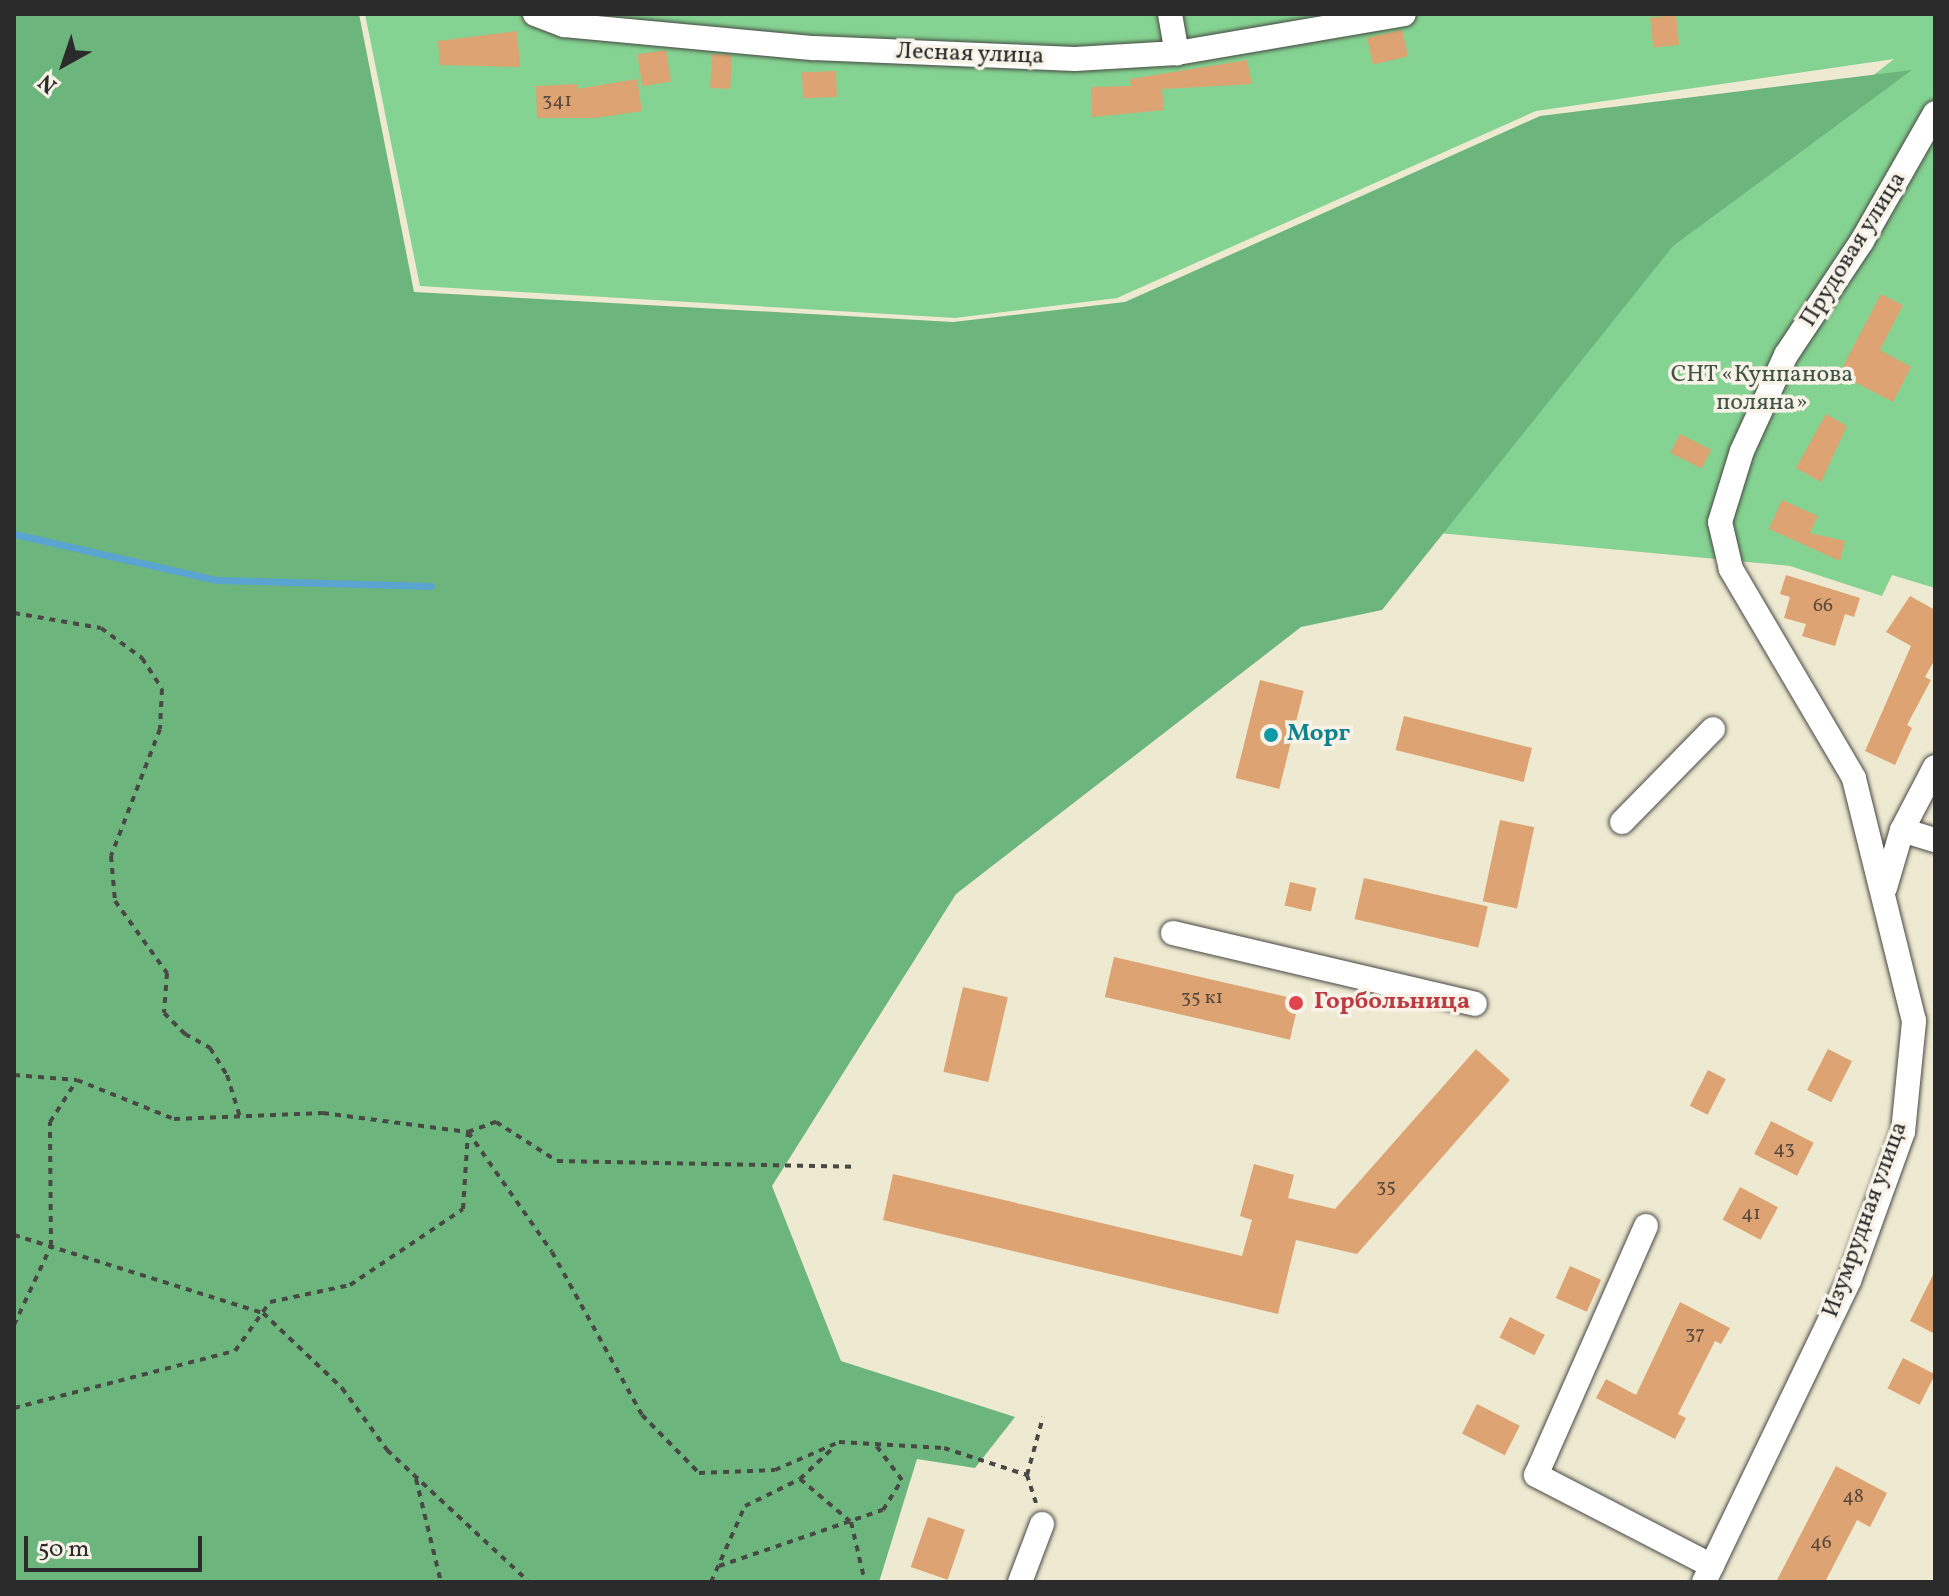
<!DOCTYPE html>
<html>
<head>
<meta charset="utf-8">
<style>
	body { margin:0 }
	#map { position:relative; width:1949px; height:1596px; overflow:hidden; background:#eee9d1; font-family:Vollkorn,serif }
	div>[style] { position:absolute }
	.green>* { inset:0; background:#85d392 }
	.forest>* { inset:0; background:#6cb57c }
	.stream>* { height:7px; margin:-3.5px; padding:0 3.5px; transform-origin:3.5px; border-radius:3.5px; background:#59a4d1 }
	.building>* { inset:0; background:#dea372; transform-origin:0 0 }
	.path>* { height:4px; margin-top:-2px; transform-origin:0; background:repeating-linear-gradient(90deg,#484844 0 6px,transparent 0 12px) }
	.roads { filter:drop-shadow(0 0 2px #484844) drop-shadow(0 0 2px #484844) }
	.minor>* { height:24px; margin:-12px; padding:0 12px; transform-origin:12px; border-radius:12px; background:#fff }
	.dots>* { width:22px; height:22px; translate:-50% -50%; box-sizing:border-box; border:4px solid #f7f3e8; border-radius:50% }
	span { translate:-50% -50%; white-space:nowrap; text-align:center; line-height:1.15; -webkit-text-stroke:7px #f7f3e8; paint-order:stroke }
	.number-label { font-size:20px; color:#58493d }
	.number-label span { -webkit-text-stroke-width:0 }
	.street-label { font-size:24px; color:#2b2b2b }
	.park-label { font-size:24px; color:#425545 }
	.culture-label { font-size:24px; color:#0d838f; font-weight:700 }
	.left { translate:0 -50%; text-align:left }
	.health-label { font-size:24px; color:#be3a42; font-weight:700 }
	.frame { position:absolute; inset:0; border:16px solid #2b2b2b; pointer-events:none }
	.north { position:absolute; left:24px; top:24px; width:80px; height:80px; -webkit-text-stroke:6px #f7f3e8; paint-order:stroke; rotate:220deg; font-size:22px; font-weight:700; line-height:32px; text-align:center; color:#2b2b2b }
	.north::after { content:''; display:block; margin:auto; width:28px; height:36px; background:#2b2b2b; clip-path:polygon(50% 0,100% 100%,50% 72%,0 100%) }
	.scale { position:absolute; left:24px; top:1536px; width:178px; height:36px; box-sizing:border-box; border:4px solid #2b2b2b; border-top:0; padding-left:10px; font-size:24px; line-height:28px; white-space:nowrap; color:#2b2b2b; -webkit-text-stroke:6px #f7f3e8; paint-order:stroke }
</style>
</head>
<body>
<div id="map">
	<div class="green">
		<div style="clip-path:polygon(365px 14px,1935px 14px,1935px 588px,1892px 575px,1882px 596px,1790px 566px,1428px 532px,1662px 241px,1894px 59px,1536px 111px,1117px 298px,955px 318px,420px 286px)"></div>
	</div>
	<div class="forest">
		<div style="clip-path:polygon(14px 14px,359px 14px,414px 292px,953px 322px,1125px 302px,1540px 116px,1912px 70px,1673px 246px,1382px 610px,1301px 627px,956px 894px,772px 1186px,841px 1361px,1015px 1417px,975px 1468px,917px 1459px,879px 1582px,14px 1582px)"></div>
	</div>
	<div class="stream">
		<div style="left:14px;top:534px;width:207px;rotate:12.8deg"></div>
		<div style="left:216px;top:580px;width:215px;rotate:1.6deg"></div>
	</div>
	<div class="building">
		<div style="left:1676px;top:15px;width:30px;height:26px;rotate:84deg"></div>
		<div style="left:1402px;top:30px;width:27px;height:36px;rotate:77deg"></div>
		<div style="clip-path:polygon(517px 31px,520px 67px,440px 65px,438px 41px)"></div>
		<div style="left:666px;top:50px;width:32px;height:29px;rotate:81deg"></div>
		<div style="left:712px;top:54px;width:20px;height:34px;rotate:3deg"></div>
		<div style="clip-path:polygon(1247px 60px,1252px 84px,1162px 89px,1164px 110px,1092px 117px,1091px 87px,1131px 86px,1130px 79px)"></div>
		<div style="left:836px;top:71px;width:26px;height:34px;rotate:88deg"></div>
		<div style="clip-path:polygon(637px 79px,642px 111px,595px 118px,537px 118px,536px 86px,577px 84px,577px 89px)"></div>
		<div style="clip-path:polygon(1881px 294px,1903px 305px,1880px 350px,1911px 367px,1893px 402px,1839px 374px)"></div>
		<div style="clip-path:polygon(1826px 414px,1847px 426px,1821px 482px,1796px 468px)"></div>
		<div style="left:1680px;top:434px;width:35px;height:21px;rotate:27deg"></div>
		<div style="clip-path:polygon(1782px 500px,1818px 516px,1810px 533px,1845px 541px,1840px 561px,1769px 529px)"></div>
		<div style="clip-path:polygon(1786px 575px,1860px 598px,1854px 617px,1845px 614px,1835px 646px,1802px 636px,1806px 624px,1784px 618px,1790px 597px,1780px 594px)"></div>
		<div style="clip-path:polygon(1910px 596px,1935px 610px,1935px 659px,1925px 677px,1931px 680px,1907px 725px,1912px 728px,1895px 765px,1865px 751px,1911px 646px,1886px 632px)"></div>
		<div style="left:1260px;top:680px;width:45px;height:101px;rotate:14deg"></div>
		<div style="left:1404px;top:716px;width:132px;height:35px;rotate:14deg"></div>
		<div style="left:1500px;top:820px;width:35px;height:83px;rotate:12deg"></div>
		<div style="left:1364px;top:878px;width:127px;height:42px;rotate:13deg"></div>
		<div style="left:1290px;top:882px;width:27px;height:24px;rotate:13deg"></div>
		<div style="left:1114px;top:957px;width:190px;height:41px;rotate:13deg"></div>
		<div style="left:963px;top:987px;width:46px;height:87px;rotate:13deg"></div>
		<div style="clip-path:polygon(1476px 1049px,1510px 1080px,1357px 1254px,1296px 1240px,1278px 1314px,883px 1220px,893px 1174px,1242px 1256px,1252px 1220px,1240px 1216px,1254px 1164px,1294px 1175px,1288px 1198px,1335px 1209px)"></div>
		<div style="left:1828px;top:1049px;width:27px;height:46px;rotate:27deg"></div>
		<div style="left:1708px;top:1070px;width:20px;height:40px;rotate:27deg"></div>
		<div style="left:1771px;top:1121px;width:48px;height:37px;rotate:27deg"></div>
		<div style="left:1740px;top:1187px;width:43px;height:37px;rotate:28deg"></div>
		<div style="left:1570px;top:1266px;width:34px;height:35px;rotate:24deg"></div>
		<div style="clip-path:polygon(1935px 1271px,1935px 1334px,1910px 1321px)"></div>
		<div style="clip-path:polygon(1680px 1302px,1730px 1328px,1721px 1344px,1715px 1341px,1678px 1414px,1686px 1418px,1675px 1439px,1596px 1398px,1606px 1379px,1636px 1395px)"></div>
		<div style="left:1510px;top:1317px;width:39px;height:23px;rotate:27deg"></div>
		<div style="left:1903px;top:1358px;width:36px;height:34px;rotate:27deg"></div>
		<div style="left:1477px;top:1404px;width:48px;height:33px;rotate:27deg"></div>
		<div style="clip-path:polygon(1836px 1466px,1887px 1493px,1870px 1527px,1857px 1520px,1825px 1582px,1776px 1582px)"></div>
		<div style="left:928px;top:1517px;width:39px;height:53px;rotate:19deg"></div>
	</div>
	<div class="path">
		<div style="left:14px;top:613px;width:88px;rotate:9.8deg"></div>
		<div style="left:101px;top:628px;width:51px;rotate:36.2deg"></div>
		<div style="left:142px;top:658px;width:37px;rotate:57deg"></div>
		<div style="left:162px;top:689px;width:40px;rotate:92.9deg"></div>
		<div style="left:160px;top:729px;width:136px;rotate:111.1deg"></div>
		<div style="left:111px;top:856px;width:45px;rotate:84.9deg"></div>
		<div style="left:115px;top:901px;width:89px;rotate:54.2deg"></div>
		<div style="left:167px;top:973px;width:40px;rotate:94.3deg"></div>
		<div style="left:164px;top:1013px;width:30px;rotate:45deg"></div>
		<div style="left:185px;top:1034px;width:29px;rotate:29deg"></div>
		<div style="left:210px;top:1048px;width:32px;rotate:58deg"></div>
		<div style="left:227px;top:1075px;width:44px;rotate:72.8deg"></div>
		<div style="left:14px;top:1075px;width:63px;rotate:4.5deg"></div>
		<div style="left:77px;top:1080px;width:105px;rotate:21.9deg"></div>
		<div style="left:174px;top:1119px;width:149px;rotate:-2.3deg"></div>
		<div style="left:323px;top:1113px;width:146px;rotate:7.5deg"></div>
		<div style="left:468px;top:1132px;width:146px;rotate:55deg"></div>
		<div style="left:552px;top:1252px;width:186px;rotate:61.1deg"></div>
		<div style="left:642px;top:1415px;width:81px;rotate:45.5deg"></div>
		<div style="left:699px;top:1473px;width:76px;rotate:-2.3deg"></div>
		<div style="left:775px;top:1470px;width:70px;rotate:-23.6deg"></div>
		<div style="left:839px;top:1442px;width:105px;rotate:3.3deg"></div>
		<div style="left:944px;top:1448px;width:87px;rotate:18deg"></div>
		<div style="left:14px;top:1235px;width:261px;rotate:17.4deg"></div>
		<div style="left:263px;top:1313px;width:109px;rotate:43.5deg"></div>
		<div style="left:342px;top:1388px;width:77px;rotate:54deg"></div>
		<div style="left:387px;top:1450px;width:194px;rotate:42.9deg"></div>
		<div style="left:14px;top:1325px;width:87px;rotate:-64.9deg"></div>
		<div style="left:51px;top:1246px;width:124px;rotate:-90.5deg"></div>
		<div style="left:50px;top:1122px;width:50px;rotate:-57.3deg"></div>
		<div style="left:14px;top:1408px;width:228px;rotate:-14.5deg"></div>
		<div style="left:235px;top:1351px;width:60px;rotate:-54.5deg"></div>
		<div style="left:270px;top:1302px;width:82px;rotate:-12deg"></div>
		<div style="left:350px;top:1285px;width:136px;rotate:-33.9deg"></div>
		<div style="left:463px;top:1209px;width:77px;rotate:-86.3deg"></div>
		<div style="left:468px;top:1132px;width:30px;rotate:-20deg"></div>
		<div style="left:496px;top:1122px;width:72px;rotate:32.6deg"></div>
		<div style="left:557px;top:1161px;width:299px;rotate:1.1deg"></div>
		<div style="left:416px;top:1479px;width:106px;rotate:76.4deg"></div>
		<div style="left:800px;top:1479px;width:67px;rotate:40.1deg"></div>
		<div style="left:851px;top:1522px;width:62px;rotate:76.9deg"></div>
		<div style="left:1036px;top:1503px;width:29px;rotate:-108deg"></div>
		<div style="left:1027px;top:1475px;width:60px;rotate:-74.6deg"></div>
		<div style="left:719px;top:1566px;width:173px;rotate:-18.9deg"></div>
		<div style="left:883px;top:1510px;width:36px;rotate:-58deg"></div>
		<div style="left:902px;top:1480px;width:45px;rotate:-126.9deg"></div>
		<div style="left:711px;top:1582px;width:83px;rotate:-65.9deg"></div>
		<div style="left:745px;top:1506px;width:61px;rotate:-26.1deg"></div>
		<div style="left:800px;top:1479px;width:47px;rotate:-43.3deg"></div>
	</div>
	<div class="roads">
		<div class="minor">
			<div style="left:535px;top:14px;width:31px;rotate:21deg"></div>
			<div style="left:564px;top:25px;width:251px;rotate:5.3deg"></div>
			<div style="left:814px;top:48px;width:261px;rotate:2.4deg"></div>
			<div style="left:1075px;top:59px;width:102px;rotate:-3.4deg"></div>
			<div style="left:1177px;top:53px;width:230px;rotate:-9.7deg"></div>
			<div style="left:1170px;top:14px;width:40px;rotate:80deg"></div>
			<div style="left:1622px;top:822px;width:130px;rotate:-45.6deg"></div>
			<div style="left:1902px;top:830px;width:34px;rotate:17deg"></div>
			<div style="left:1885px;top:888px;width:60px;rotate:-73.7deg"></div>
			<div style="left:1902px;top:830px;width:71px;rotate:-62.4deg"></div>
			<div style="left:1173px;top:933px;width:310px;rotate:13.2deg"></div>
			<div style="left:1646px;top:1226px;width:272px;rotate:113.8deg"></div>
			<div style="left:1536px;top:1475px;width:198px;rotate:27.3deg"></div>
			<div style="left:1020px;top:1582px;width:62px;rotate:-69.2deg"></div>
			<div style="left:1704px;top:1582px;width:334px;rotate:-64.3deg"></div>
			<div style="left:1849px;top:1281px;width:158px;rotate:-70.1deg"></div>
			<div style="left:1903px;top:1132px;width:112px;rotate:-84.3deg"></div>
			<div style="left:1914px;top:1021px;width:250px;rotate:-103.9deg"></div>
			<div style="left:1854px;top:778px;width:243px;rotate:-120.5deg"></div>
			<div style="left:1731px;top:569px;width:48px;rotate:-103.2deg"></div>
			<div style="left:1720px;top:522px;width:74px;rotate:-72.8deg"></div>
			<div style="left:1742px;top:451px;width:106px;rotate:-65.4deg"></div>
			<div style="left:1786px;top:355px;width:137px;rotate:-56.3deg"></div>
			<div style="left:1862px;top:241px;width:147px;rotate:-60.3deg"></div>
		</div>
	</div>
	<div class="dots">
		<div style="left:1271px;top:735px;background:#0f9aa8"></div>
		<div style="left:1296px;top:1003px;background:#e0444e"></div>
	</div>
	<div class="number-label">
		<span style="left:557px;top:101px">341</span>
		<span style="left:1823px;top:606px">66</span>
		<span style="left:1202px;top:998px">35 к1</span>
		<span style="left:1784px;top:1149px">43</span>
		<span style="left:1386px;top:1187px">35</span>
		<span style="left:1751px;top:1214px">41</span>
		<span style="left:1695px;top:1334px">37</span>
		<span style="left:1853px;top:1497px">48</span>
		<span style="left:1821px;top:1543px">46</span>
	</div>
	<div class="street-label">
		<span style="left:970px;top:55px;rotate:2deg">Лесная улица</span>
		<span style="left:1854px;top:250px;rotate:-58deg">Прудовая улица</span>
		<span style="left:1866px;top:1220px;rotate:-70deg">Изумрудная улица</span>
	</div>
	<div class="park-label">
		<span style="left:1762px;top:390px">СНТ «Кунпанова<br>поляна»</span>
	</div>
	<div class="culture-label">
		<span class="left" style="left:1287px;top:735px">Морг</span>
	</div>
	<div class="health-label">
		<span class="left" style="left:1314px;top:1003px">Горбольница</span>
	</div>
	<div class="frame"></div>
	<div class="north">N</div>
	<div class="scale">50 m</div>
</div>
</body>
</html>
